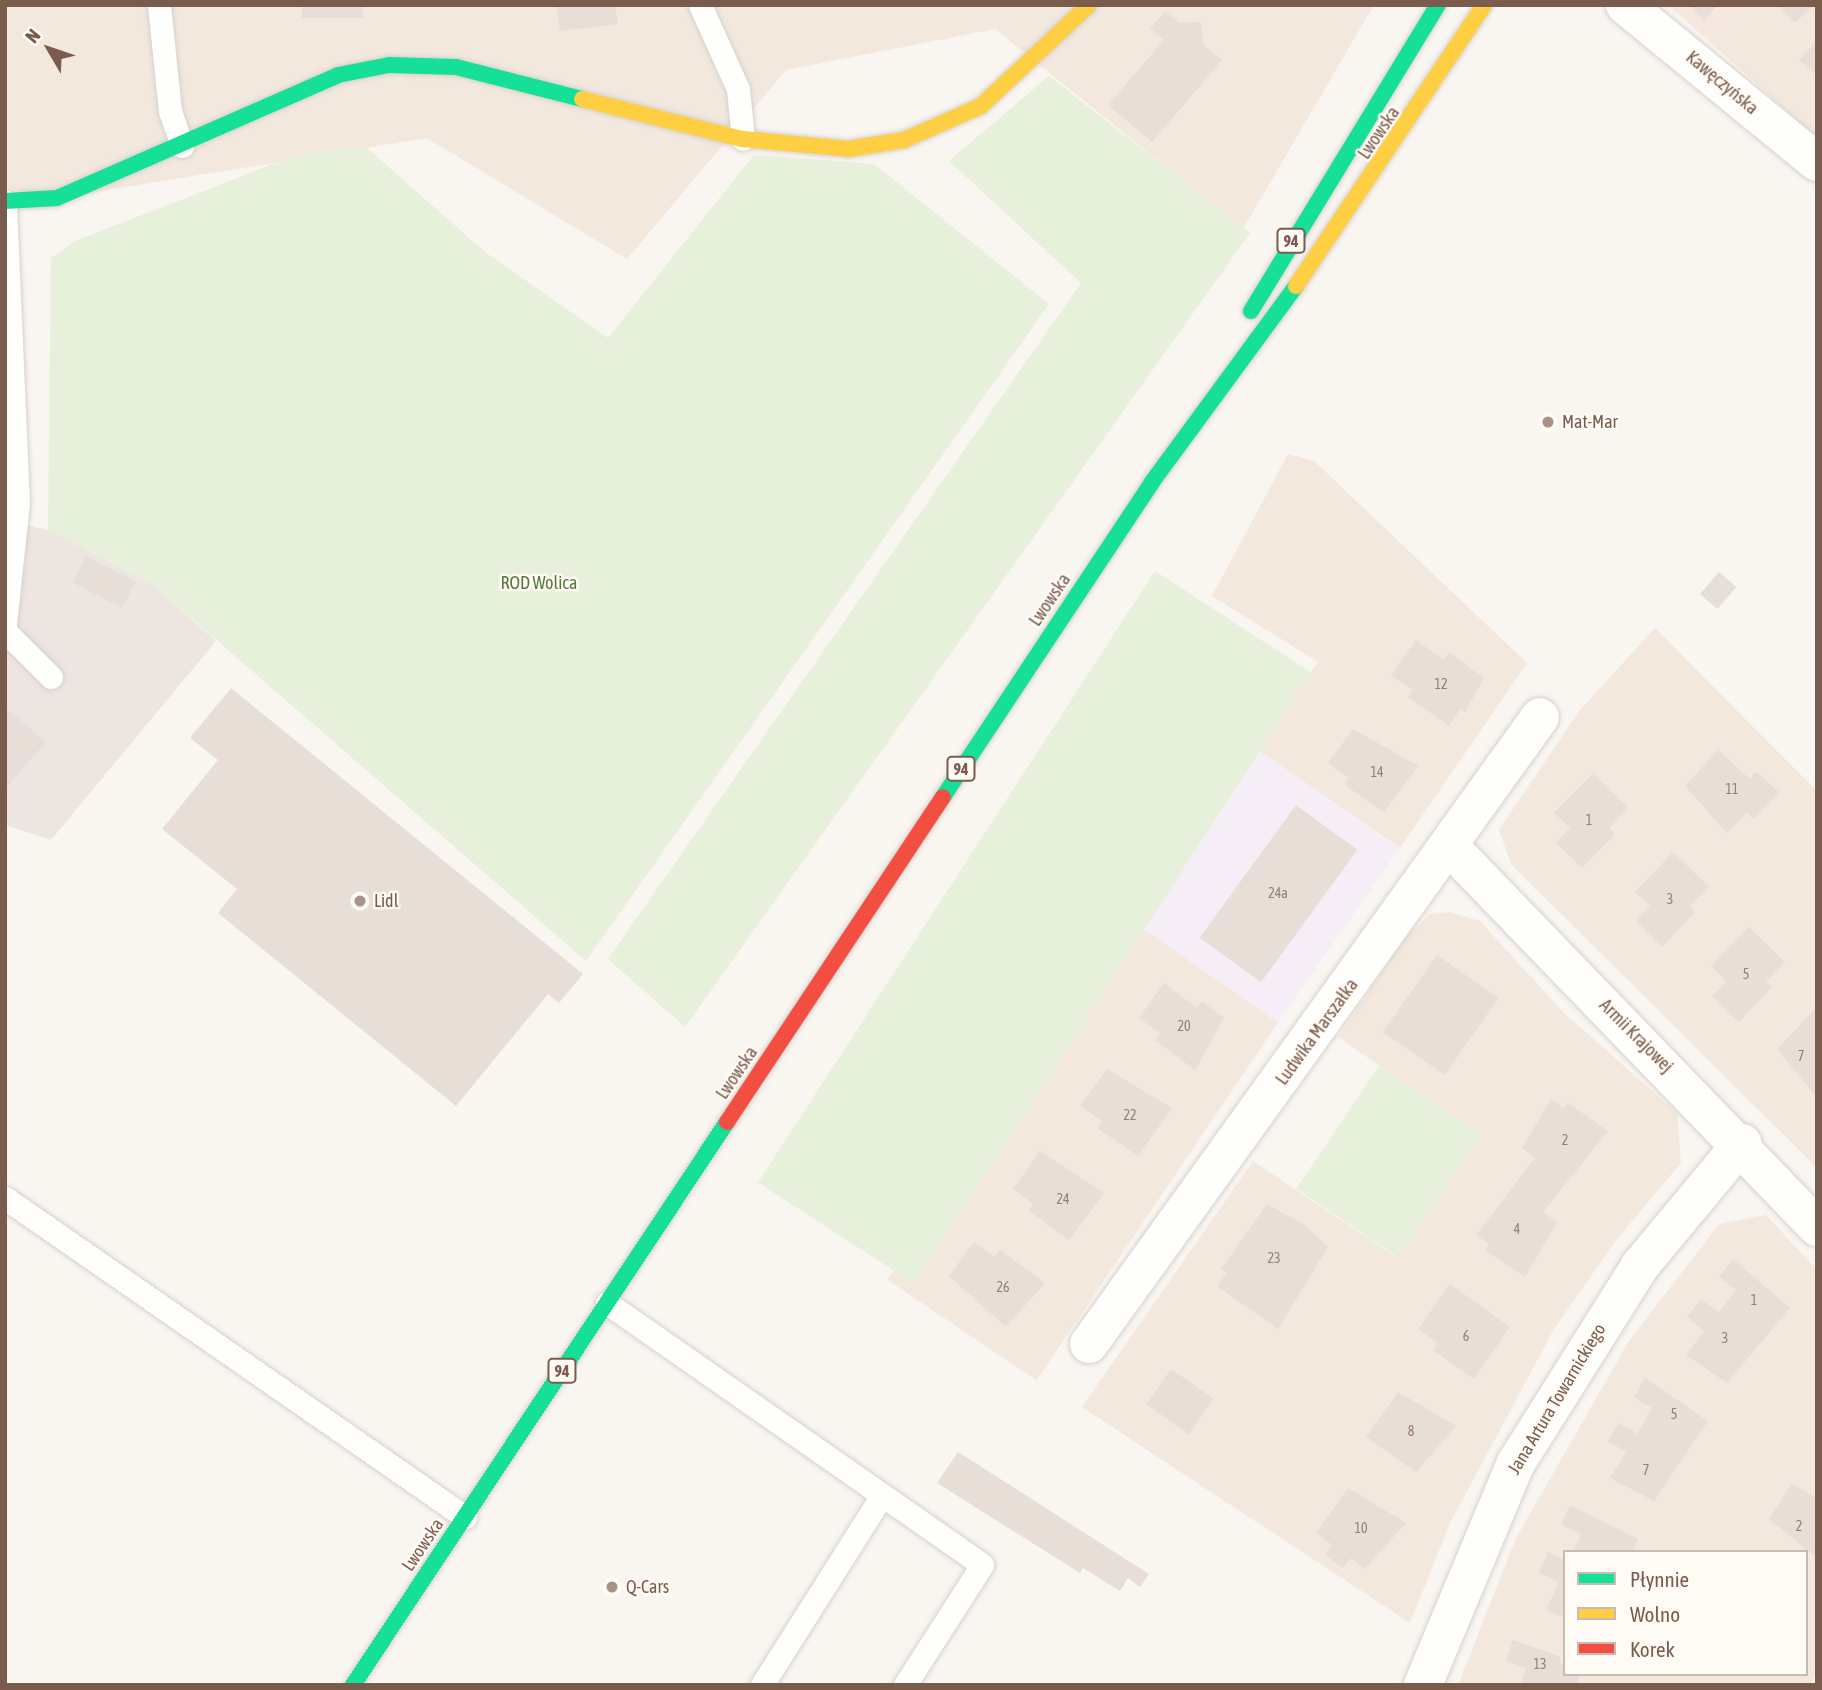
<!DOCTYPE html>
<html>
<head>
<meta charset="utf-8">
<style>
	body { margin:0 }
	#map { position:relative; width:1822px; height:1690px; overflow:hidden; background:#f9f5f0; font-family:"Asap Condensed",sans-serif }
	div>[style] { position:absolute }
	.residential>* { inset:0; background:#f2e8de; transform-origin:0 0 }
	.commercial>* { inset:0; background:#f6e8e1 }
	.industrial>* { inset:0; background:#ede5e0 }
	.education>* { inset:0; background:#f6eef6; transform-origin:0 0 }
	.green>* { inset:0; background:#e7f0db; transform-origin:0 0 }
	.building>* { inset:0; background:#e6ded7; transform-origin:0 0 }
	.roads { filter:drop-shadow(0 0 2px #d7d1cb) drop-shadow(0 0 2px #d7d1cb) }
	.lane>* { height:23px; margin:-11.5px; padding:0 11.5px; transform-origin:11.5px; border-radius:11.5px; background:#fefefd }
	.street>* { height:38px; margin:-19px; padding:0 19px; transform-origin:19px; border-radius:19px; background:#fefefd }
	.fast>* { height:16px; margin:-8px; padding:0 8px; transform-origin:8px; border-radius:8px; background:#16e098 }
	.slow>* { height:16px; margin:-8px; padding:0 8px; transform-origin:8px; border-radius:8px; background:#ffcf43 }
	.jam>* { height:16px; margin:-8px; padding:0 8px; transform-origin:8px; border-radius:8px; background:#f24e42 }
	.dots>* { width:19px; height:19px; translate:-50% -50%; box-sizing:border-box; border:4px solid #fffaf3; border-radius:50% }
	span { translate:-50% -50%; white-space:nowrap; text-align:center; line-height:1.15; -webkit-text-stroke:5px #fffaf3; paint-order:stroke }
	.number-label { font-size:14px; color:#977e72 }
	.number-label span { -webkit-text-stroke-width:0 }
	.shield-label span { padding:2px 5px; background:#fffaf3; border:2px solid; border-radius:5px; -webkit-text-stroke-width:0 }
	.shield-label { font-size:16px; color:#7a5c4d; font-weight:700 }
	.street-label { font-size:18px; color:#7a5c4d }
	.poi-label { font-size:18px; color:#7a5c4d }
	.left { translate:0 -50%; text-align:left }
	.park-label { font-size:18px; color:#537a41 }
	.frame { position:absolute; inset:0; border:7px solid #7a5c4d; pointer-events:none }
	.legend { position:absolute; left:1563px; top:1550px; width:245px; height:126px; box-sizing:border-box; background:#fffaf3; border:2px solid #cabbb1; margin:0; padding:9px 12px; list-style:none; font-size:21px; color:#7a5c4d }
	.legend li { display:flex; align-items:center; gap:14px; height:35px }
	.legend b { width:35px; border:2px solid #cabbb1 }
	.north { position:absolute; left:14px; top:14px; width:70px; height:70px; -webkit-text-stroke:5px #fffaf3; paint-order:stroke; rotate:309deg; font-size:19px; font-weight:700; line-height:28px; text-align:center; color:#7a5c4d }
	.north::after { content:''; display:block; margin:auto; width:24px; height:32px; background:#7a5c4d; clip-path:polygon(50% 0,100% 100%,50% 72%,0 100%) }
</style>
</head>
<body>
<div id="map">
	<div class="residential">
		<div style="clip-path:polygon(5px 5px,1374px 5px,1243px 229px,995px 29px,786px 70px,627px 259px,427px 138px,57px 198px,5px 187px)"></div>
		<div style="clip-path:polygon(1746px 5px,1817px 5px,1817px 138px,1710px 42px)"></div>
		<div style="clip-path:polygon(1288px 454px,1314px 461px,1527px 663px,1400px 848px,1255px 748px,1318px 662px,1212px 596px)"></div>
		<div style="clip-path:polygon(1655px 628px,1817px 791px,1817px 1168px,1511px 864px,1499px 830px,1579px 711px)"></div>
		<div style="clip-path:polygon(1449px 912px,1480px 921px,1563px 1012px,1677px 1113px,1681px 1163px,1617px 1239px,1554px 1329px,1450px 1523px,1410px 1623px,1082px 1407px,1253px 1161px,1396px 1257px,1480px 1135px,1338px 1037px,1406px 937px,1430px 914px)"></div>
		<div style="left:1130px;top:920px;width:180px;height:434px;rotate:34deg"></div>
		<div style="clip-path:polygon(evenodd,1766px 1215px,1817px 1270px,1817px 1670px,1810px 1685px,1458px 1685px,1516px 1538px,1629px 1341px,1719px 1224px,1766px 1215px,1565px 1552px,1806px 1552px,1806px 1674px,1565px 1674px,1565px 1552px)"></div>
	</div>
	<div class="commercial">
		<div style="clip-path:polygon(1668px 5px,1746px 5px,1710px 42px)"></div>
	</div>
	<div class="industrial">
		<div style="clip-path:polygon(5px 520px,48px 530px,152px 584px,216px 641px,51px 840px,5px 825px)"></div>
	</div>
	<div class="education">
		<div style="left:1255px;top:748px;width:176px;height:212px;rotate:35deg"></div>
	</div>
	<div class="green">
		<div style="clip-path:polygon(1049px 76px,1250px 233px,685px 1027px,608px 959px,1081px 283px,949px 161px)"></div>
		<div style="clip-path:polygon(341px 148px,367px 148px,485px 252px,608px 338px,754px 155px,874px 164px,1049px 304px,586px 961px,152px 584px,48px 530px,51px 258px,75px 241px,286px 159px)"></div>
		<div style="left:1155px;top:571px;width:186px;height:729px;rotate:33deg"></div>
		<div style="left:1379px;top:1066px;width:122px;height:148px;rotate:34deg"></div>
	</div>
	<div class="building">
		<div style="left:302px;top:5px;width:61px;height:13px"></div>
		<div style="clip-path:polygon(556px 5px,615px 5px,618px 24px,560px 31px)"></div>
		<div style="clip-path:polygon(1689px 5px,1718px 5px,1704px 20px)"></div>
		<div style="clip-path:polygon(1778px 5px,1814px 5px,1795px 23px)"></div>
		<div style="clip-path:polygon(1165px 11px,1179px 23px,1201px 22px,1203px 44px,1222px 60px,1152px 142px,1108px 105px,1164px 40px,1150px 28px)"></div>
		<div style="clip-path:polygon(1817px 41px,1817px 76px,1799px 60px)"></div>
		<div style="left:86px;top:556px;width:56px;height:30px;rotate:27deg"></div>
		<div style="left:1719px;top:572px;width:23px;height:29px;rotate:41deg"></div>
		<div style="clip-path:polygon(1416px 640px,1444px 660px,1449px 652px,1484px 678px,1465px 712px,1460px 709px,1449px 726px,1408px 697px,1412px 690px,1391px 675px)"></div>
		<div style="clip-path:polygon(231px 688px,583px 974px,559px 1003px,548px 994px,456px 1106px,218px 913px,237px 889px,162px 829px,218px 760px,190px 738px)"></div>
		<div style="clip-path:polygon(5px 707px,46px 742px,5px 789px)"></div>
		<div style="clip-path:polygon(1353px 729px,1418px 766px,1384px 812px,1345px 785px,1349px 778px,1328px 763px)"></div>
		<div style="clip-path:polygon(1718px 750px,1750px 779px,1756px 771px,1779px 792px,1754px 819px,1747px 812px,1727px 833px,1685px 786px)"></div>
		<div style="clip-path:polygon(1593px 774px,1628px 807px,1609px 828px,1615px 834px,1582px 868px,1556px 843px,1570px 828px,1554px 813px)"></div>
		<div style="left:1296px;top:805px;width:76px;height:164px;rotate:36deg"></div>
		<div style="clip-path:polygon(1673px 852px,1709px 887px,1689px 906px,1695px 912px,1662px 947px,1636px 921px,1650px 906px,1635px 892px)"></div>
		<div style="clip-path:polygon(1749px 927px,1785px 962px,1766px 981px,1772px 987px,1739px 1022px,1712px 996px,1727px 982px,1711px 966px)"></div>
		<div style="left:1437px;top:955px;width:75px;height:94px;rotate:35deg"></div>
		<div style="clip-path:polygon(1164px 983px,1197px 1008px,1202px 1001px,1224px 1018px,1195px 1070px,1155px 1040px,1160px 1033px,1139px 1018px)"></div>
		<div style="clip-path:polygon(1817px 1007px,1817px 1090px,1814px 1094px,1777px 1049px)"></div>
		<div style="clip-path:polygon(1107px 1069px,1172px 1108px,1138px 1156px,1097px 1128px,1102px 1121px,1080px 1106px)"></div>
		<div style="clip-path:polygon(1551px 1099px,1563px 1108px,1568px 1103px,1608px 1131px,1543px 1212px,1557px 1222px,1525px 1277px,1485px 1250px,1489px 1244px,1476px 1235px,1535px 1158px,1522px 1148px)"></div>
		<div style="clip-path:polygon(1040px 1151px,1104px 1193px,1069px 1240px,1029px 1211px,1033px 1204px,1013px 1189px)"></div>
		<div style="clip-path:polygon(1267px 1204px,1305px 1225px,1328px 1247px,1278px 1329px,1217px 1286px,1227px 1273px,1221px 1269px)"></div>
		<div style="clip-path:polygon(974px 1242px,994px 1257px,1000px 1250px,1045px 1283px,1006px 1327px,949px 1276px)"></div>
		<div style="clip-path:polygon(1733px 1259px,1790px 1308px,1727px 1383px,1686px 1355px,1704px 1331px,1687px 1317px,1701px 1299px,1719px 1312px,1736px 1290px,1719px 1277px)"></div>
		<div style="clip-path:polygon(1450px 1284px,1510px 1327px,1474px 1379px,1433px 1350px,1437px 1343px,1418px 1329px)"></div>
		<div style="left:1171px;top:1369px;width:52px;height:43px;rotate:35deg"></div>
		<div style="clip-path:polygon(1645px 1378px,1708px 1421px,1654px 1501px,1610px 1478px,1626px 1452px,1608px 1441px,1619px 1423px,1637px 1434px,1652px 1408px,1634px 1397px)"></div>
		<div style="clip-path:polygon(1398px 1392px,1456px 1426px,1416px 1472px,1366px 1437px)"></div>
		<div style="clip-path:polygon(958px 1452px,1149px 1574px,1140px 1587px,1128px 1578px,1120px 1591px,1083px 1568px,1080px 1573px,937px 1483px)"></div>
		<div style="clip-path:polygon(1792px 1483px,1817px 1499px,1817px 1558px,1769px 1519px)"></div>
		<div style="clip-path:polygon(1348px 1488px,1406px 1523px,1365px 1569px,1351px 1558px,1343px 1568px,1325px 1555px,1332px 1545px,1316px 1533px)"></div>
		<div style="clip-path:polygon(1570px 1505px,1638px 1539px,1632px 1552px,1573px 1552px,1581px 1534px,1561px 1525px)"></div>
		<div style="clip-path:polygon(1548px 1552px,1565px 1560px,1565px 1618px,1546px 1610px,1559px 1582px,1539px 1573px)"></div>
		<div style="clip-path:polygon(1513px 1640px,1559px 1656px,1565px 1674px,1580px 1674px,1576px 1685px,1520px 1685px,1526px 1668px,1506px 1661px)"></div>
	</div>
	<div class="roads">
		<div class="lane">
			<div style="left:159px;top:5px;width:107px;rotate:84.1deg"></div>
			<div style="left:170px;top:111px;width:37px;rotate:71deg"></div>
			<div style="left:700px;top:5px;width:92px;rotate:65.7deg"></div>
			<div style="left:738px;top:89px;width:50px;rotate:84.3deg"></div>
			<div style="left:5px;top:624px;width:122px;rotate:-83.9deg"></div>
			<div style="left:18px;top:503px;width:302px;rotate:-92.5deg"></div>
			<div style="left:5px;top:631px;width:65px;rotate:45deg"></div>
			<div style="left:5px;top:1198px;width:560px;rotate:34.74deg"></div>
			<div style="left:607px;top:1303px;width:457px;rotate:34.9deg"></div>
			<div style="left:982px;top:1565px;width:143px;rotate:122.7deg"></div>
			<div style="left:762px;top:1685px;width:225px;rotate:-57.7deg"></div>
		</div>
		<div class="street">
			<div style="left:1625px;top:5px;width:248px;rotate:39.3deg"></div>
			<div style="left:1451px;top:848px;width:527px;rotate:46deg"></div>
			<div style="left:1089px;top:1344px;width:772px;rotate:-54.27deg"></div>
			<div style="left:1423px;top:1685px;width:241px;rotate:-67.3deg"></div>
			<div style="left:1516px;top:1463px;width:233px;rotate:-57.8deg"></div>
			<div style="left:1640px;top:1266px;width:160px;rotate:-50.3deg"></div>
		</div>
		<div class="fast">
			<div style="left:5px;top:201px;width:52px;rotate:-3.3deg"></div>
			<div style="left:57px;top:198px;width:307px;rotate:-23.6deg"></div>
			<div style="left:338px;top:75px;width:52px;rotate:-11.1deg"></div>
			<div style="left:389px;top:65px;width:67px;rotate:1.7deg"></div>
			<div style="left:456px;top:67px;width:130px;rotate:14.3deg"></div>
			<div style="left:1251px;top:311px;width:359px;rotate:-58.6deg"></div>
			<div style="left:943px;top:797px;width:378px;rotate:-56.4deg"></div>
			<div style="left:1152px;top:482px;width:243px;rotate:-53.7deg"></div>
			<div style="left:353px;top:1685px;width:676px;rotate:-56.4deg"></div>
		</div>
		<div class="slow">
			<div style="left:582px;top:99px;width:166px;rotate:14deg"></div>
			<div style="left:743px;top:139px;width:105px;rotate:5.4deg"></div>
			<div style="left:848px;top:149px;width:57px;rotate:-9.1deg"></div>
			<div style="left:904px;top:140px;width:84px;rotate:-23.8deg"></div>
			<div style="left:981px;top:106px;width:148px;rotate:-43.1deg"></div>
			<div style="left:1296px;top:286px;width:338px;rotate:-56.2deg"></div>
		</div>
		<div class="jam">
			<div style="left:727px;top:1122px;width:390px;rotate:-56.4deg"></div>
		</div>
	</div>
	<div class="dots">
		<div style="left:1548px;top:422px;background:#a69286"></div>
		<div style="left:360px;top:901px;background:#a69286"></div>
		<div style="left:612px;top:1587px;background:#a69286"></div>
	</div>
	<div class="number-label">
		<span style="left:1441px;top:684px">12</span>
		<span style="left:1377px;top:772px">14</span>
		<span style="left:1732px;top:789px">11</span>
		<span style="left:1589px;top:820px">1</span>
		<span style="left:1278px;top:893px">24a</span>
		<span style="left:1670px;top:899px">3</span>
		<span style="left:1746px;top:974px">5</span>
		<span style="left:1184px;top:1026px">20</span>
		<span style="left:1801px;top:1056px">7</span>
		<span style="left:1130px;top:1115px">22</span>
		<span style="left:1565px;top:1140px">2</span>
		<span style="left:1063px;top:1199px">24</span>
		<span style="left:1517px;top:1229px">4</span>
		<span style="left:1274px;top:1258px">23</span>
		<span style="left:1003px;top:1287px">26</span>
		<span style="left:1754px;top:1300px">1</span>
		<span style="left:1466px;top:1336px">6</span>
		<span style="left:1725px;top:1338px">3</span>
		<span style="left:1674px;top:1414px">5</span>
		<span style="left:1411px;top:1431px">8</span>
		<span style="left:1646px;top:1470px">7</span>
		<span style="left:1799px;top:1526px">2</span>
		<span style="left:1361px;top:1528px">10</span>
		<span style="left:1540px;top:1664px">13</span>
	</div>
	<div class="shield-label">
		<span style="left:1291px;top:241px">94</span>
		<span style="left:961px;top:769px">94</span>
		<span style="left:562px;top:1371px">94</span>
	</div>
	<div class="street-label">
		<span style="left:1722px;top:83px;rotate:40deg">Kawęczyńska</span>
		<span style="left:1379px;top:133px;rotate:-56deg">Lwowska</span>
		<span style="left:1050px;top:600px;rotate:-56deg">Lwowska</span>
		<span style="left:1317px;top:1032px;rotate:-54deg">Ludwika Marszałka</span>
		<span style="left:1636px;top:1036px;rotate:45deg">Armii Krajowej</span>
		<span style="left:737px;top:1073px;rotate:-56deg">Lwowska</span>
		<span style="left:1557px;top:1399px;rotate:-59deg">Jana Artura Towarnickiego</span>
		<span style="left:423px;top:1545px;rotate:-56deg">Lwowska</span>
	</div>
	<div class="poi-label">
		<span class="left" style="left:1562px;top:422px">Mat-Mar</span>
		<span class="left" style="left:374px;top:901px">Lidl</span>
		<span class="left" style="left:626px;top:1587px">Q-Cars</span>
	</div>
	<div class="park-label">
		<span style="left:539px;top:583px">ROD Wolica</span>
	</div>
	<div class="frame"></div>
	<ul class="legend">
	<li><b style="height:9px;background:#16e098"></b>Płynnie</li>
	<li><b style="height:9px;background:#ffcf43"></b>Wolno</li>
	<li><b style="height:9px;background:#f24e42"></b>Korek</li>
	</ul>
	<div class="north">N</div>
</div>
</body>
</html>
